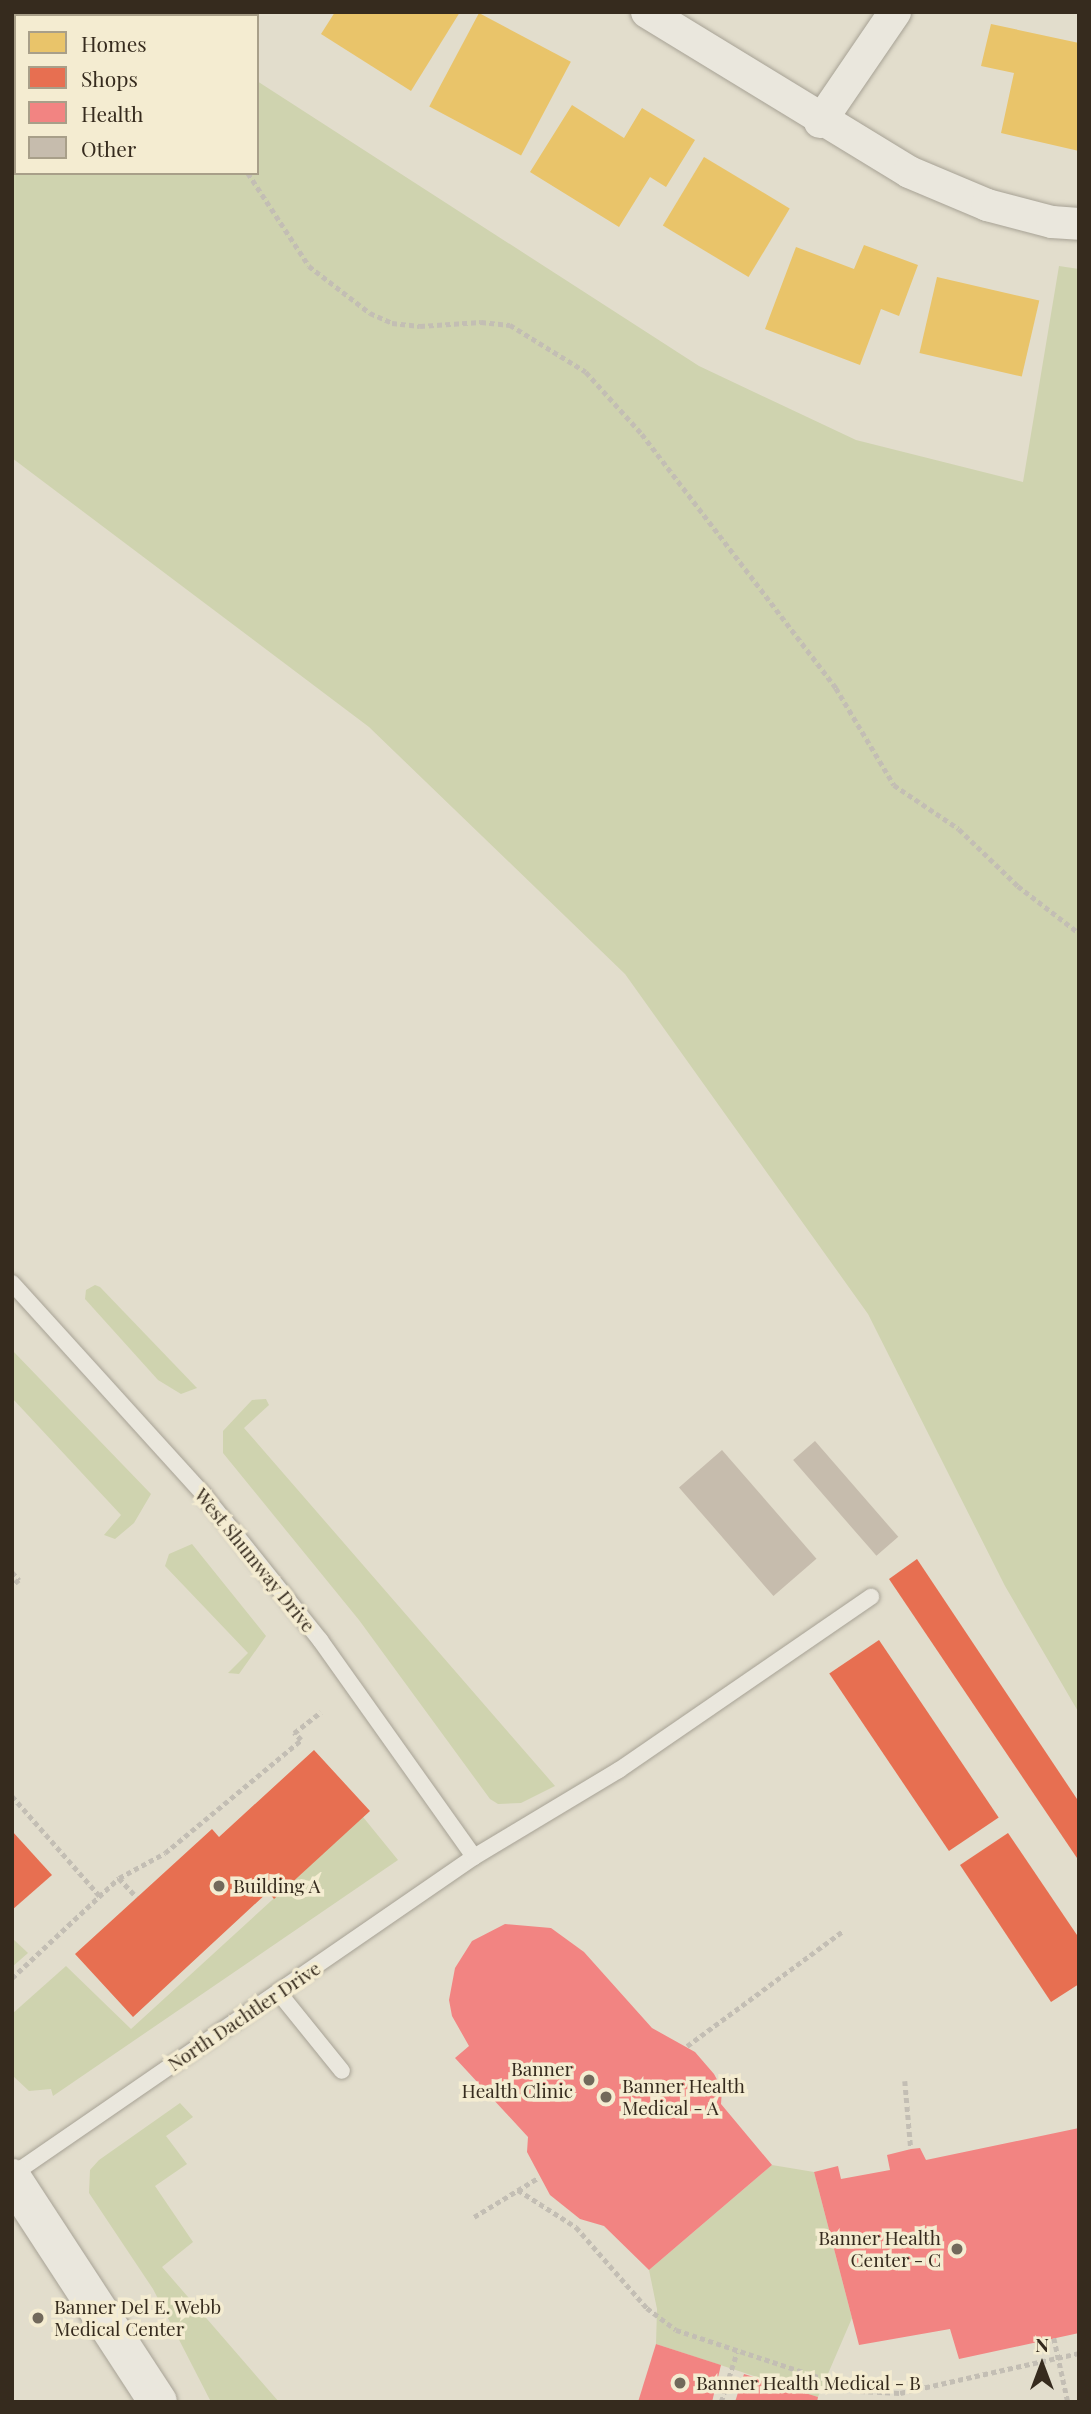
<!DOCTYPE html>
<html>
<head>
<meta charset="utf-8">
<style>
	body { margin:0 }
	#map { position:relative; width:1091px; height:2414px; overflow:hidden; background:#e2ddcc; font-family:"Playfair Display",serif }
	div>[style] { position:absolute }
	.green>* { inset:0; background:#cfd3af }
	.homes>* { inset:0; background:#e9c46a; transform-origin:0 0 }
	.shops>* { inset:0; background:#e76f51; transform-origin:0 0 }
	.health>* { inset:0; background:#f28482 }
	.building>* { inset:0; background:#c6bcad; transform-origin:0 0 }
	.path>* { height:4.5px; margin-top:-2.25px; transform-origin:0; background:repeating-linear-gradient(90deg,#c3beb4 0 5px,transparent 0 8.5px) }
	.roads { filter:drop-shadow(0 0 2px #a7a295) drop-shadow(0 0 2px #a7a295) }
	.service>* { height:16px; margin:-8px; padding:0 8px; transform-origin:8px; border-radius:8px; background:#eae7dd }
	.minor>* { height:32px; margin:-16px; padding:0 16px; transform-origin:16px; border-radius:16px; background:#eae7dd }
	.tertiary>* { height:38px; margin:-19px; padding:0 19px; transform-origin:19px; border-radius:19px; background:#eae7dd }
	.dots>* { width:19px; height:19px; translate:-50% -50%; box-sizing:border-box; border:4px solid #f4ecd1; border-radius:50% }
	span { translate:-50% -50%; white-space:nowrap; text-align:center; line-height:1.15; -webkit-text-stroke:7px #f4ecd1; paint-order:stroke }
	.street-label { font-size:19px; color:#362b1e }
	.poi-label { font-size:19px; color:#362b1e }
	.left { translate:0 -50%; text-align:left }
	.right { translate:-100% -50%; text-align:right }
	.frame { position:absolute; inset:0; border:14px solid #362b1e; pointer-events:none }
	.legend { position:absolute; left:14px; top:14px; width:245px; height:161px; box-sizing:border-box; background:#f4ecd1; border:2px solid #a89f89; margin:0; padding:9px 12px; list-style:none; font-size:21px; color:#362b1e }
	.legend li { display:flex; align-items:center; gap:14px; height:35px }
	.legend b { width:35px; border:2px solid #a89f89 }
	.north { position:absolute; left:1007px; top:2330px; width:70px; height:70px; -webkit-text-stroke:5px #f4ecd1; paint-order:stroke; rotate:0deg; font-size:19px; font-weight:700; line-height:28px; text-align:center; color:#362b1e }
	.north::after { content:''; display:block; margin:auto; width:24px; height:32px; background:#362b1e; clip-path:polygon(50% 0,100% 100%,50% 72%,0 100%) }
</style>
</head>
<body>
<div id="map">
	<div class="green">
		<div style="clip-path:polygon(12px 12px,141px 16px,16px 16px,16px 173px,257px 173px,257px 81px,699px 366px,856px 440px,1023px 482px,1059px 266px,1079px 269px,1079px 1713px,1005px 1586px,868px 1314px,625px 974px,369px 727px,12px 458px)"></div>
		<div style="clip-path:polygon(95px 1285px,100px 1287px,197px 1388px,181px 1394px,158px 1380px,85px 1299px,86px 1290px)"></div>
		<div style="clip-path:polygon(12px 1350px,151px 1494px,134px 1523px,115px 1539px,104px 1535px,121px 1515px,12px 1398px)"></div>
		<div style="clip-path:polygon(266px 1399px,269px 1405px,244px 1428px,555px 1786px,521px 1803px,498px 1804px,490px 1799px,359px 1620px,223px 1453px,223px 1431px,252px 1400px)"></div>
		<div style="clip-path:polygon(192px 1544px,266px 1636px,239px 1674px,228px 1673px,248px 1653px,165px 1566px,169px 1554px)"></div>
		<div style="clip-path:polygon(363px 1817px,398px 1860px,53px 2096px,51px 2089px,29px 2091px,12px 2075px,12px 2014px,66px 1966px,131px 2029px)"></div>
		<div style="clip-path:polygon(12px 1938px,28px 1953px,12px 1967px)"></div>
		<div style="clip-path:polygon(180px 2103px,193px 2117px,166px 2136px,187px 2164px,155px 2186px,193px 2242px,162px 2267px,279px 2402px,211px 2402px,153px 2289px,89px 2193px,90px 2170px,99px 2160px)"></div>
		<div style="clip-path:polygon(772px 2165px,814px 2172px,852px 2318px,818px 2397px,656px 2344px,657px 2309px,649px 2270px)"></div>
	</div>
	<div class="homes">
		<div style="clip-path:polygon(335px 12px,460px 12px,411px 91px,321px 34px)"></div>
		<div style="left:479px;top:13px;width:104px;height:106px;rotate:28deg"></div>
		<div style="clip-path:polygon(991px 24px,1079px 43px,1079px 151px,1001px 133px,1014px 73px,981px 66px)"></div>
		<div style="clip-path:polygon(572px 105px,624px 138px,642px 108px,695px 140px,666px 187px,650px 177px,619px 227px,530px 172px)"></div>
		<div style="left:704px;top:157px;width:100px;height:80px;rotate:31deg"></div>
		<div style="clip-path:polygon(864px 245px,918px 265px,899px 316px,881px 309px,860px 365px,765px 329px,796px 247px,854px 269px)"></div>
		<div style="left:937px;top:277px;width:105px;height:78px;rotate:13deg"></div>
	</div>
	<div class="shops">
		<div style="clip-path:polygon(917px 1559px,1079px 1802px,1079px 1861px,889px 1579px)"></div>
		<div style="left:879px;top:1640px;width:214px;height:60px;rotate:56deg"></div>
		<div style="clip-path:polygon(314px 1750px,370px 1811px,274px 1899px,268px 1892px,133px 2017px,75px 1954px,212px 1829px,219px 1837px)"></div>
		<div style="clip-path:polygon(12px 1831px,52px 1875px,12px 1910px)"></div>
		<div style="clip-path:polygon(1008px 1833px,1079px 1938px,1079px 1984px,1051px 2002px,960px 1865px)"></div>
	</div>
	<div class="health">
		<div style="clip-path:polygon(505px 1924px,551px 1928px,584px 1952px,652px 2028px,695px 2052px,714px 2074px,722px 2089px,721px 2104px,772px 2165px,649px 2270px,604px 2226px,580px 2219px,550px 2195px,527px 2152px,528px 2137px,455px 2058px,469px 2046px,452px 2016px,449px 2000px,455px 1968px,472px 1941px)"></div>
		<div style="clip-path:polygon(1079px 2128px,1079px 2333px,959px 2359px,950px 2329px,859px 2345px,814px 2172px,838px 2166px,841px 2179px,890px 2170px,887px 2155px,911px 2149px,920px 2148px,926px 2160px)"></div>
		<div style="clip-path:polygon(656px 2344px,721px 2365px,712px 2402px,638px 2402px)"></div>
		<div style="clip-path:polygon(744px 2374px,818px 2397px,817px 2402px,735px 2402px)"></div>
	</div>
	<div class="building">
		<div style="left:815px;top:1441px;width:127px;height:29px;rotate:49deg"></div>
		<div style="left:722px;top:1450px;width:144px;height:57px;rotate:49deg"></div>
	</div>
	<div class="path">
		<div style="left:62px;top:12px;width:6px;rotate:39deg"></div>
		<div style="left:248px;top:173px;width:111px;rotate:56.7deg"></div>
		<div style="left:309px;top:266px;width:77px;rotate:37.6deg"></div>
		<div style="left:370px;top:313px;width:24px;rotate:24deg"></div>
		<div style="left:392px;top:323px;width:28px;rotate:6deg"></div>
		<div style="left:420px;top:326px;width:61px;rotate:-3.8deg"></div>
		<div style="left:481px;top:322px;width:29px;rotate:6deg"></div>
		<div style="left:510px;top:325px;width:89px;rotate:31.7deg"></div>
		<div style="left:586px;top:372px;width:84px;rotate:47.9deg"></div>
		<div style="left:642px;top:434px;width:320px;rotate:52.6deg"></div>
		<div style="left:836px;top:688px;width:113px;rotate:59.1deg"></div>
		<div style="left:894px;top:785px;width:78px;rotate:34.1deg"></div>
		<div style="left:959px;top:829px;width:82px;rotate:44deg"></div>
		<div style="left:1018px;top:886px;width:77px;rotate:37.6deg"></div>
		<div style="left:12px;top:1572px;width:11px;rotate:49deg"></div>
		<div style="left:19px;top:1580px;width:9px;rotate:139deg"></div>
		<div style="left:12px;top:1796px;width:133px;rotate:48.7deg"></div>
		<div style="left:119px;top:1878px;width:52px;rotate:-28.5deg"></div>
		<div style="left:165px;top:1853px;width:177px;rotate:-39.7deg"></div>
		<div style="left:301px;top:1740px;width:10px;rotate:-135deg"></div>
		<div style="left:294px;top:1733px;width:34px;rotate:-38deg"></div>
		<div style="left:12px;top:1978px;width:146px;rotate:-43.1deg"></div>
		<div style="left:119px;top:1878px;width:26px;rotate:47deg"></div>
		<div style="left:687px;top:2046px;width:194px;rotate:-36.4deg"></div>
		<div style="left:905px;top:2081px;width:68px;rotate:85deg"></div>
		<div style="left:518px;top:2190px;width:69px;rotate:32.5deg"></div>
		<div style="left:576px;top:2227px;width:108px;rotate:48.8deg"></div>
		<div style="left:647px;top:2308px;width:36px;rotate:37deg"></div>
		<div style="left:676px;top:2330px;width:194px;rotate:18.3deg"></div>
		<div style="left:860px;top:2391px;width:40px;rotate:2.9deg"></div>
		<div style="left:900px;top:2393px;width:183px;rotate:-12.6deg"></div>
		<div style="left:474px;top:2217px;width:75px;rotate:-31.4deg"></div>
		<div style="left:1054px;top:2338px;width:66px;rotate:77.7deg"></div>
		<div style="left:721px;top:2402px;width:52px;rotate:-72.3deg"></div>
	</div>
	<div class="roads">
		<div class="service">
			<div style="left:12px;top:1283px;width:286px;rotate:47.8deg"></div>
			<div style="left:204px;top:1495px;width:186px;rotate:51.3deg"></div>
			<div style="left:320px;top:1640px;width:266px;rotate:54.6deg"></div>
			<div style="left:279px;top:1993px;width:100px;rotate:51.1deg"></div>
			<div style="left:12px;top:2175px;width:561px;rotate:-34.54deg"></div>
			<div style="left:474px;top:1857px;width:169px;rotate:-31deg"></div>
			<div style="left:619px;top:1770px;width:306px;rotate:-34.5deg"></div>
		</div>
		<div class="minor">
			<div style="left:647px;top:12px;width:307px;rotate:31.4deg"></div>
			<div style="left:909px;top:172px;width:85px;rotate:22.9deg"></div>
			<div style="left:987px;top:205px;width:67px;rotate:14.7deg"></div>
			<div style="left:1052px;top:222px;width:27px;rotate:4deg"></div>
			<div style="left:820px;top:122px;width:133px;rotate:-55.7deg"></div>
		</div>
		<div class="tertiary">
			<div style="left:12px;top:2178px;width:267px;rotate:56.9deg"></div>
		</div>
	</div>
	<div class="dots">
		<div style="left:219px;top:1886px;background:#72695b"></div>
		<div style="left:589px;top:2080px;background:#72695b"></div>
		<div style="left:606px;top:2097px;background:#72695b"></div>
		<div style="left:957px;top:2249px;background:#72695b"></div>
		<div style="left:38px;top:2318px;background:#72695b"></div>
		<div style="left:680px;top:2383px;background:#72695b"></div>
	</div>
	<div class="street-label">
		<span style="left:255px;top:1560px;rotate:51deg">West Shumway Drive</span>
		<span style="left:244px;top:2016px;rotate:-34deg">North Dachtler Drive</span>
	</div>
	<div class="poi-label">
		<span class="left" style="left:233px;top:1886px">Building A</span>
		<span class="right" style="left:573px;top:2080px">Banner<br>Health Clinic</span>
		<span class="left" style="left:622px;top:2097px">Banner Health<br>Medical - A</span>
		<span class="right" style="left:941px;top:2249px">Banner Health<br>Center - C</span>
		<span class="left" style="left:54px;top:2318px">Banner Del E. Webb<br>Medical Center</span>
		<span class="left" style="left:696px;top:2383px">Banner Health Medical - B</span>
	</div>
	<div class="frame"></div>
	<ul class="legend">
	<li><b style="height:19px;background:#e9c46a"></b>Homes</li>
	<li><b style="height:19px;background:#e76f51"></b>Shops</li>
	<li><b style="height:19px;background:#f28482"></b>Health</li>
	<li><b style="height:19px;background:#c6bcad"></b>Other</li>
	</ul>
	<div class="north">N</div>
</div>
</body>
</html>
